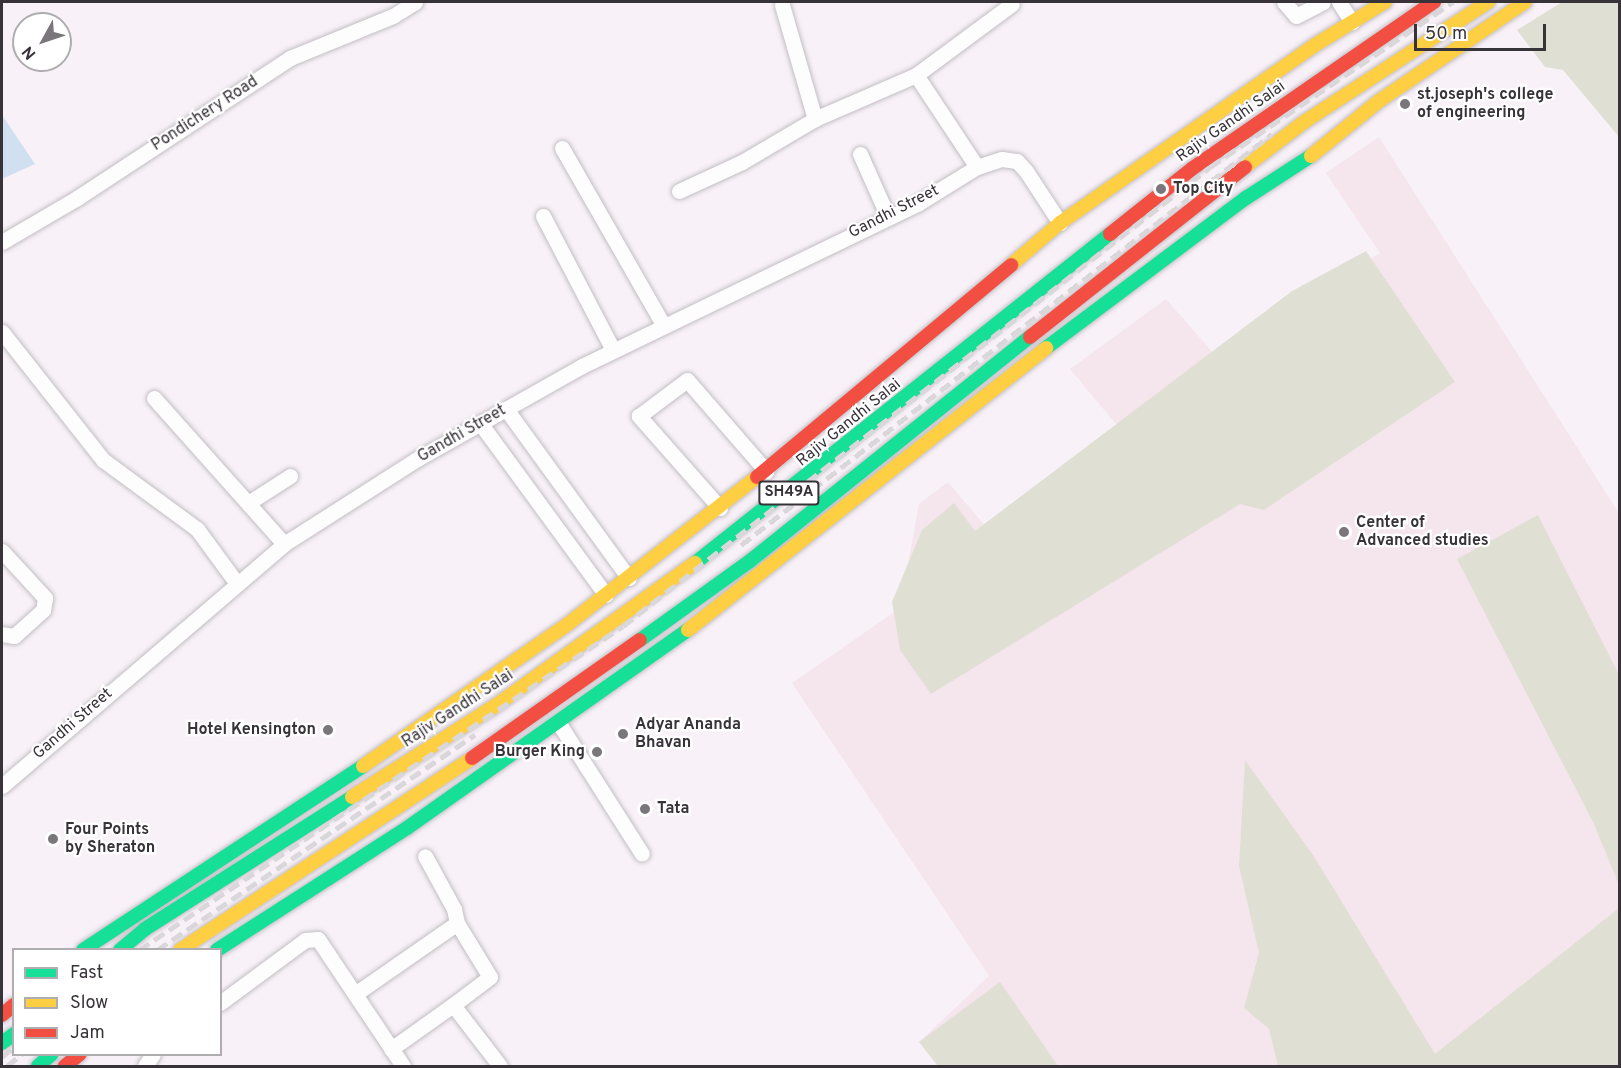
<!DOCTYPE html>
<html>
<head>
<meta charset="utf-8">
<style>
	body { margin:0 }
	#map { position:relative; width:1621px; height:1068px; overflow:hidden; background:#f8f2f8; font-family:Overpass,sans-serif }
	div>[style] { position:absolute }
	.education>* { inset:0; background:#f5e5ed }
	.green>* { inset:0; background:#e0dfd4 }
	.water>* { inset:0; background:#d0e0f1 }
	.roads { filter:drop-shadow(0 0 2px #c3bec4) drop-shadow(0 0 2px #c3bec4) }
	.street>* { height:15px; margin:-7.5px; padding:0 7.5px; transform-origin:7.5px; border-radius:7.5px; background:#fefdfe }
	.fast>* { height:14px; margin:-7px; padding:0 7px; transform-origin:7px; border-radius:7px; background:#16e098 }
	.slow>* { height:14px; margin:-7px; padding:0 7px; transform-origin:7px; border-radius:7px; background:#ffcf43 }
	.jam>* { height:14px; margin:-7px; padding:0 7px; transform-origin:7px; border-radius:7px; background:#f24e42 }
	.rail>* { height:4.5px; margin-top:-2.25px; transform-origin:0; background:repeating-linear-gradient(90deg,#d9d7d9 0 12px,transparent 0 18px) }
	.dots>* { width:16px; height:16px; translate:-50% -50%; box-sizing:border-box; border:3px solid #fff; border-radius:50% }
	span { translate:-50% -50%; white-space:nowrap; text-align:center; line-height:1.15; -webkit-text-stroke:4.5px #fff; paint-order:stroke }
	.shield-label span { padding:2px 4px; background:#fff; border:2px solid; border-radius:4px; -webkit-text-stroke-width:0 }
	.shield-label { font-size:15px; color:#383339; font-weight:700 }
	.poi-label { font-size:16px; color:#383339; font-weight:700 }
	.left { translate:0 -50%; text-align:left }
	.right { translate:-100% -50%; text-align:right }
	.street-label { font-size:16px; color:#383339 }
	.frame { position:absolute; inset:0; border:3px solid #383339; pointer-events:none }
	.legend { position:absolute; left:12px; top:948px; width:210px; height:108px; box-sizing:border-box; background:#fff; border:2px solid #afadb0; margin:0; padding:8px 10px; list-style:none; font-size:18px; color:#383339 }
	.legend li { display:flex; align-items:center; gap:12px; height:30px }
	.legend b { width:30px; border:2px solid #afadb0 }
	.north { position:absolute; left:12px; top:12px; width:60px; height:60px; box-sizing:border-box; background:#fff; border:2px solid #afadb0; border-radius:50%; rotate:230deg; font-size:16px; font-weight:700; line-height:24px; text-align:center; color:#383339 }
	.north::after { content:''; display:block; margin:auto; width:21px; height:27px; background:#7b767c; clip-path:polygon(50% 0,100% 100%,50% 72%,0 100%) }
	.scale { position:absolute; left:1414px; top:24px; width:132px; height:27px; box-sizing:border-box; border:3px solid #383339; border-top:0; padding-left:8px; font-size:18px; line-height:21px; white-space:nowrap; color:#383339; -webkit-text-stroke:4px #fff; paint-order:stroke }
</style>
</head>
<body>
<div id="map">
	<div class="education">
		<div style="clip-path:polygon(1379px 137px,1619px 513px,1619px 1066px,938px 1066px,919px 1042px,989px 976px,792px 683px,900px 608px,919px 504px,948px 482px,992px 534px,1121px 430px,1070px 369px,1166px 299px,1222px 363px,1308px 296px,1380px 253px,1326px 173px)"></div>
	</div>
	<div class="green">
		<div style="clip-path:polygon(1562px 2px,1619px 2px,1619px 137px,1563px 70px,1545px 67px,1517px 30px)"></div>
		<div style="clip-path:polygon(1366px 251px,1455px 382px,1264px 510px,1240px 504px,931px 694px,900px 650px,892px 602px,922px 530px,954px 503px,975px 531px,1292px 291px)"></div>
		<div style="clip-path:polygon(1538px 515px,1619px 675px,1619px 885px,1594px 824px,1457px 559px)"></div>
		<div style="clip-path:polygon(1245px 760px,1313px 855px,1435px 1054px,1619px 908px,1619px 1066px,1278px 1066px,1269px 1029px,1244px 1008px,1259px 953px,1239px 866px)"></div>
		<div style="clip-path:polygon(1000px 982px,1058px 1066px,938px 1066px,919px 1042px)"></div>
	</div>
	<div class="water">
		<div style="clip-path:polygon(2px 115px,35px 164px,2px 179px)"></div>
	</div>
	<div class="roads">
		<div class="street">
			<div style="left:1284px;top:2px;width:18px;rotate:49deg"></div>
			<div style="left:1296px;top:16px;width:30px;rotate:-27deg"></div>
			<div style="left:1339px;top:2px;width:24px;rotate:57deg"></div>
			<div style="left:782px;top:5px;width:119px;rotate:73.9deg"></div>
			<div style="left:916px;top:75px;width:110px;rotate:56.5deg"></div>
			<div style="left:562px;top:148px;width:205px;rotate:60.2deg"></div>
			<div style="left:860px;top:154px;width:69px;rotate:66deg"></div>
			<div style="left:679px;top:191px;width:69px;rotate:-24.7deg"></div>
			<div style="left:742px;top:162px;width:85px;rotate:-30.5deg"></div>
			<div style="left:815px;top:119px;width:110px;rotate:-23.5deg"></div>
			<div style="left:916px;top:75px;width:119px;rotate:-36.5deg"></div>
			<div style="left:543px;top:216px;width:151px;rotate:62.4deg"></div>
			<div style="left:2px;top:242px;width:87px;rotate:-30.4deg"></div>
			<div style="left:77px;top:198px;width:255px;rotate:-33.3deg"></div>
			<div style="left:290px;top:58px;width:111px;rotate:-22.2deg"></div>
			<div style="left:393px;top:16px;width:26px;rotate:-32deg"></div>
			<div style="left:2px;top:332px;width:163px;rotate:51.7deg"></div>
			<div style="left:103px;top:460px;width:117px;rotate:36.3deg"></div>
			<div style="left:197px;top:529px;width:66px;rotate:53.7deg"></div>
			<div style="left:154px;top:398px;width:195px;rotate:48.3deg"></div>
			<div style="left:506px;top:409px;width:209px;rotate:54deg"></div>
			<div style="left:480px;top:423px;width:213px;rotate:53.8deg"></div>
			<div style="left:248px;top:503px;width:50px;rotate:-32.7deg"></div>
			<div style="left:720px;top:508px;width:123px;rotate:-131.4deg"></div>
			<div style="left:639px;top:416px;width:60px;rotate:-36.9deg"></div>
			<div style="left:687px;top:380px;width:121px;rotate:49deg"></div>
			<div style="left:2px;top:551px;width:64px;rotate:47.5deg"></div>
			<div style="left:45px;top:598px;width:12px;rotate:99deg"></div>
			<div style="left:43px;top:610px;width:39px;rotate:138deg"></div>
			<div style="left:14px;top:636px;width:12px;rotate:-171deg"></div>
			<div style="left:558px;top:722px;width:156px;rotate:57.5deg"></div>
			<div style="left:2px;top:786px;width:372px;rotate:-40.6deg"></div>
			<div style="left:284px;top:544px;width:158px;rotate:-32.6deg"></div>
			<div style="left:417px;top:459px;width:189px;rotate:-29.4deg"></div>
			<div style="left:582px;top:366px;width:372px;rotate:-25.8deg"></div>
			<div style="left:917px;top:204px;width:70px;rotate:-31.7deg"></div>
			<div style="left:977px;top:167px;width:26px;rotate:-18deg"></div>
			<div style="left:1002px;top:159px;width:15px;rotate:8deg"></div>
			<div style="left:1017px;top:161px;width:13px;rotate:48deg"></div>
			<div style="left:1026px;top:171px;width:62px;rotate:56.8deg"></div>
			<div style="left:457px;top:923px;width:63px;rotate:58.6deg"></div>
			<div style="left:490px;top:977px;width:46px;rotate:142.9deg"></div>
			<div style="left:453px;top:1005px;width:77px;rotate:52.4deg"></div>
			<div style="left:355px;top:994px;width:124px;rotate:-34.8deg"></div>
			<div style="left:457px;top:923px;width:14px;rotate:-102deg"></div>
			<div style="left:454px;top:909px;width:60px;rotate:-118.7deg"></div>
			<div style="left:220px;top:1003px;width:106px;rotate:-36.5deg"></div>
			<div style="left:305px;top:940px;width:13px;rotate:-4deg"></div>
			<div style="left:318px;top:939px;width:153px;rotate:56.2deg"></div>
			<div style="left:391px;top:1049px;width:76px;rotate:-35.4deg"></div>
			<div style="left:145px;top:1066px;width:14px;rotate:-56deg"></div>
		</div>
		<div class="fast">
			<div style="left:1046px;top:348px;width:250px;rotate:-36.9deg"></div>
			<div style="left:1246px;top:198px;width:77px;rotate:-32.9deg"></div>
			<div style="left:695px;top:563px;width:530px;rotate:-38.41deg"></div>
			<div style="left:640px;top:640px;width:135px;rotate:-35.7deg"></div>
			<div style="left:750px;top:561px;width:359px;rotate:-38.7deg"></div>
			<div style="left:83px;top:950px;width:335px;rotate:-33.3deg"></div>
			<div style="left:120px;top:950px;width:33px;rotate:-40deg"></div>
			<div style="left:145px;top:929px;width:246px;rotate:-32.5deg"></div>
			<div style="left:217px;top:950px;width:226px;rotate:-32.7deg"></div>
			<div style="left:407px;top:828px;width:344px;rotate:-35.2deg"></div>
			<div style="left:2px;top:1043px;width:15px;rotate:-37deg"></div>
			<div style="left:38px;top:1066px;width:18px;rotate:-41deg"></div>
		</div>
		<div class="slow">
			<div style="left:1311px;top:156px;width:87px;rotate:-39deg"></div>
			<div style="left:1379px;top:101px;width:176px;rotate:-34.1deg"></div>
			<div style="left:1245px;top:167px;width:74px;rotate:-37.3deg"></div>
			<div style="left:1304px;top:122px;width:220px;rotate:-33.1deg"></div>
			<div style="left:1011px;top:265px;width:65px;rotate:-40.6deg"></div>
			<div style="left:1060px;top:223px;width:311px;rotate:-34.9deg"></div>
			<div style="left:1315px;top:45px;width:82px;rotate:-31.6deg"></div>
			<div style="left:688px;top:630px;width:456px;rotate:-38.2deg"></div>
			<div style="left:363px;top:766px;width:249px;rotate:-34.7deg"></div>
			<div style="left:568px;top:624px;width:239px;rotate:-37.9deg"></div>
			<div style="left:352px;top:797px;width:169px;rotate:-32.5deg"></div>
			<div style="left:495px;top:706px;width:246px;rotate:-35.6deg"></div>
			<div style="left:180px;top:950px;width:349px;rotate:-33.3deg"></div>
		</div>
		<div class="jam">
			<div style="left:1110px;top:234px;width:106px;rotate:-38.5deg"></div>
			<div style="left:1193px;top:168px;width:293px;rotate:-34.6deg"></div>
			<div style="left:1030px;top:337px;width:274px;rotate:-38.3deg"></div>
			<div style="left:757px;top:477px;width:331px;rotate:-39.8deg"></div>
			<div style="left:472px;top:758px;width:205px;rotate:-35.1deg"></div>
			<div style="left:2px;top:1015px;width:16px;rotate:-40deg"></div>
			<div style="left:65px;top:1066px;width:19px;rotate:-39deg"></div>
		</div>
	</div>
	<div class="rail">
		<div style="left:741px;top:545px;width:671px;rotate:-37.74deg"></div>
		<div style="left:139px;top:950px;width:582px;rotate:-33.8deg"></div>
		<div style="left:623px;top:626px;width:745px;rotate:-38.02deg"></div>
		<div style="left:1210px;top:167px;width:294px;rotate:-34.2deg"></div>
		<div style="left:157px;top:950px;width:384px;rotate:-34.1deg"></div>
		<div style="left:2px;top:1057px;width:16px;rotate:-40deg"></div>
		<div style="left:7px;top:1066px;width:19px;rotate:-39deg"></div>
	</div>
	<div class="dots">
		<div style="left:1405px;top:104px;background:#7b767c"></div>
		<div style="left:1161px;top:189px;background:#7b767c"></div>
		<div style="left:1344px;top:532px;background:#7b767c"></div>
		<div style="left:328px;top:730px;background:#7b767c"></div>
		<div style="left:623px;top:734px;background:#7b767c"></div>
		<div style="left:597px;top:752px;background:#7b767c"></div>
		<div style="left:645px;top:809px;background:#7b767c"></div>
		<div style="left:53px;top:839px;background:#7b767c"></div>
	</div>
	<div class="shield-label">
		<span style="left:789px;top:493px">SH49A</span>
	</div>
	<div class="poi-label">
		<span class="left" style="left:1417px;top:104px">st.joseph's college<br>of engineering</span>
		<span class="left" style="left:1173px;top:189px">Top City</span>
		<span class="left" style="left:1356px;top:532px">Center of<br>Advanced studies</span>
		<span class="left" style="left:635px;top:734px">Adyar Ananda<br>Bhavan</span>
		<span class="right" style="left:316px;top:730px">Hotel Kensington</span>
		<span class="right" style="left:585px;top:752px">Burger King</span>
		<span class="left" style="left:657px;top:809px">Tata</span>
		<span class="left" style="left:65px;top:839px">Four Points<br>by Sheraton</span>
	</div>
	<div class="street-label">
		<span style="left:205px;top:114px;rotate:-33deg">Pondichery Road</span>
		<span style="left:1231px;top:122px;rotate:-35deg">Rajiv Gandhi Salai</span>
		<span style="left:894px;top:212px;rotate:-27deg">Gandhi Street</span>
		<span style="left:849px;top:423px;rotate:-39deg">Rajiv Gandhi Salai</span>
		<span style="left:462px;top:434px;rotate:-30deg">Gandhi Street</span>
		<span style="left:458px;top:709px;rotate:-33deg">Rajiv Gandhi Salai</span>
		<span style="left:73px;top:724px;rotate:-41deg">Gandhi Street</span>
	</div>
	<div class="frame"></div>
	<ul class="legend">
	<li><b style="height:8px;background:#16e098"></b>Fast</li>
	<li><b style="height:8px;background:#ffcf43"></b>Slow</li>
	<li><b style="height:8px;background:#f24e42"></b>Jam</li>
	</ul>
	<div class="north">N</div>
	<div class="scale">50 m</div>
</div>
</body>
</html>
